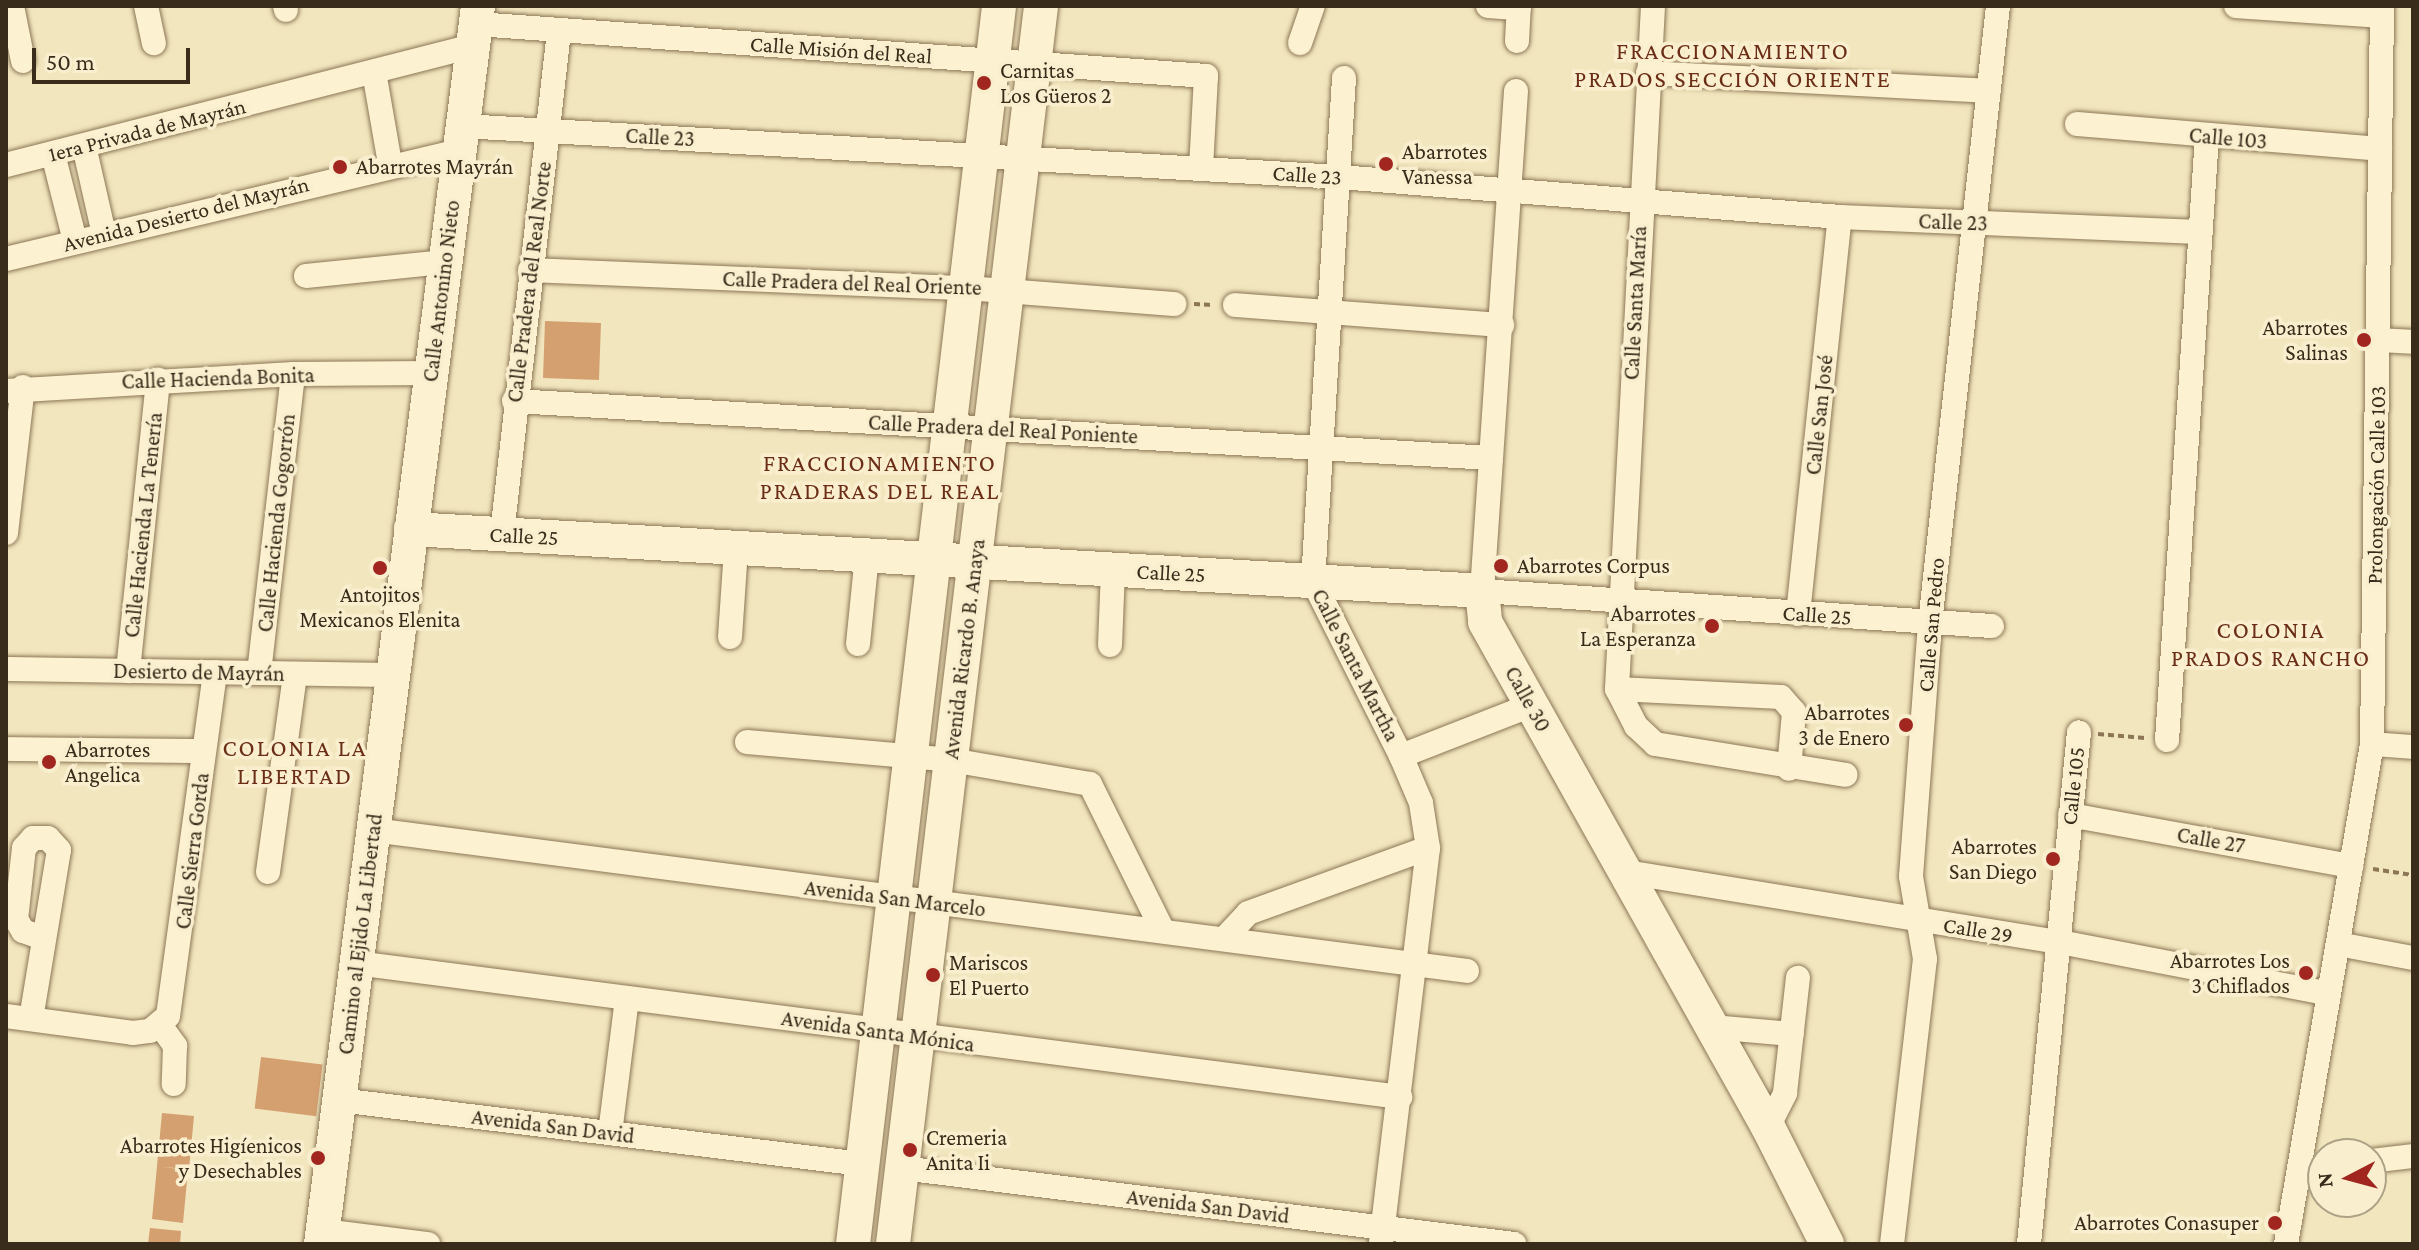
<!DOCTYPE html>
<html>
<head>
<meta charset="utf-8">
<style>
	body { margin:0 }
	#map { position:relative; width:2419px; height:1250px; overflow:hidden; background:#f2e6be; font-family:"Crimson Pro",serif }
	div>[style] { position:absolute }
	.building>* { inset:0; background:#d4a070; transform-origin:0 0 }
	.path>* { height:4px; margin-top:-2px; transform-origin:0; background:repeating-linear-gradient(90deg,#8c7655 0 6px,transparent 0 10px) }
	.roads { filter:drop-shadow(0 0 2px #8c7655) drop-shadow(0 0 2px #8c7655) }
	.street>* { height:24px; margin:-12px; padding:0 12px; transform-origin:12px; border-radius:12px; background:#fcf2d2 }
	.secondary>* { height:34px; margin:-17px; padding:0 17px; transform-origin:17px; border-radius:17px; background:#fcf2d2 }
	.dots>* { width:22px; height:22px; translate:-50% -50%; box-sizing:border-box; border:4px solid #f9efce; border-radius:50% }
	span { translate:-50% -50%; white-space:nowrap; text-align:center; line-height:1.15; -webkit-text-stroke:7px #f9efce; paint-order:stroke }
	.street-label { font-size:22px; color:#3a2c1b }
	.poi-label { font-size:22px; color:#3a2c1b }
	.left { translate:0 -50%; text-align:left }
	.right { translate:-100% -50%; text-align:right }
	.neighbourhood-label { font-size:24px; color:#6b2d16; letter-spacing:2px }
	.frame { position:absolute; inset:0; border:8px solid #3a2c1b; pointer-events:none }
	.north { position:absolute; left:2307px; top:1138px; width:80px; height:80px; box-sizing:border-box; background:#f9efce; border:2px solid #ada186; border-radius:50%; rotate:264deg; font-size:22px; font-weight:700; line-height:32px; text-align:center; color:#3a2c1b }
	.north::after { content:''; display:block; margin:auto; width:28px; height:36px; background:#a1261f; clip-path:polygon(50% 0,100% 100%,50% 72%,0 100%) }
	.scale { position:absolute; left:32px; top:48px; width:158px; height:36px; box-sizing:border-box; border:4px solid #3a2c1b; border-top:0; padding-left:10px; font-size:24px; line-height:28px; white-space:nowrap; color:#3a2c1b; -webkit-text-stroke:6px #f9efce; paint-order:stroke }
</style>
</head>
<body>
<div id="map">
	<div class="building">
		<div style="left:545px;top:321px;width:56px;height:57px;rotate:2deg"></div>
		<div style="left:261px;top:1057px;width:62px;height:52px;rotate:7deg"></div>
		<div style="clip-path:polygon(162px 1113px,194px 1116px,189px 1169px,162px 1167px,188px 1170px,183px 1223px,152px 1219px)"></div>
		<div style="clip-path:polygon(150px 1228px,181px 1231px,180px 1244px,148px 1244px)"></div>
	</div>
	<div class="path">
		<div style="left:1194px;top:304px;width:19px;rotate:3deg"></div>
		<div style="left:2098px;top:734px;width:47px;rotate:4.9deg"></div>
		<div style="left:2373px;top:869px;width:40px;rotate:8.5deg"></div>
	</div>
	<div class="roads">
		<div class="street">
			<div style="left:12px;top:6px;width:56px;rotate:78.7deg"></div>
			<div style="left:146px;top:6px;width:38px;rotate:78deg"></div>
			<div style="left:285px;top:6px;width:4px;rotate:76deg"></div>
			<div style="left:1488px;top:6px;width:31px;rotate:4deg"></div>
			<div style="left:1653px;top:6px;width:684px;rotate:93.02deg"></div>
			<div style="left:1617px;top:689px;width:42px;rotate:62.8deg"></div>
			<div style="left:1636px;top:726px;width:26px;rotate:43deg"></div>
			<div style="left:1655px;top:744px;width:193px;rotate:9.2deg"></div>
			<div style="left:2236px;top:6px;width:146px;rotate:3.9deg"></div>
			<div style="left:476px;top:24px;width:732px;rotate:4.07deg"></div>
			<div style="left:1206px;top:76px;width:92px;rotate:93.1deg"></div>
			<div style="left:1517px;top:41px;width:35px;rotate:-87deg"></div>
			<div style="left:1300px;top:43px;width:39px;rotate:-71deg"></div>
			<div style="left:374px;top:72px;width:93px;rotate:80.1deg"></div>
			<div style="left:1648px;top:73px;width:341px;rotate:3deg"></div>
			<div style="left:1344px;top:78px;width:504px;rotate:93.53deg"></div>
			<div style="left:1313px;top:581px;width:196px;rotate:63.3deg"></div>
			<div style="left:1401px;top:756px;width:51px;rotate:66.9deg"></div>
			<div style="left:1421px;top:803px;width:46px;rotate:81.2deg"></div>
			<div style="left:1428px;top:848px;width:399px;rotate:96.8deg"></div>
			<div style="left:1516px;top:91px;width:501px;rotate:93.89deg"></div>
			<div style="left:1482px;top:591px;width:511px;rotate:3.93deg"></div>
			<div style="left:2077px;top:124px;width:304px;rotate:4.7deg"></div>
			<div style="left:463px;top:126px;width:878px;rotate:3.33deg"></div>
			<div style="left:1340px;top:177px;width:502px;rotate:4.57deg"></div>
			<div style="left:1840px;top:217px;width:359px;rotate:2.4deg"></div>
			<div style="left:84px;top:146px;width:90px;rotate:77.2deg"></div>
			<div style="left:53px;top:154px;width:90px;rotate:75.8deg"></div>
			<div style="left:6px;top:165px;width:482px;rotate:-14.3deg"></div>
			<div style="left:6px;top:259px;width:467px;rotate:-13.4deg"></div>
			<div style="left:530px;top:270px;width:436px;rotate:2.4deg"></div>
			<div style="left:966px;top:288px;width:209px;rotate:4.4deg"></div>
			<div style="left:306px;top:276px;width:140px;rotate:-5.8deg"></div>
			<div style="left:1235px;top:305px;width:268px;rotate:4.3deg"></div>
			<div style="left:2379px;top:340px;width:34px;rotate:3deg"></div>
			<div style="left:6px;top:391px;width:288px;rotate:-3.4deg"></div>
			<div style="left:293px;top:374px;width:138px;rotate:-0.4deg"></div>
			<div style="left:514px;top:401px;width:979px;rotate:3.34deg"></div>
			<div style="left:6px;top:533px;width:147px;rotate:-83.4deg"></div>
			<div style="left:502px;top:534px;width:506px;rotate:-83.53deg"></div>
			<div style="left:1798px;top:614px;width:399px;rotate:-84deg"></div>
			<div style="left:730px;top:637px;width:89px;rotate:-86.1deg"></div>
			<div style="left:858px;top:644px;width:89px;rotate:-84.2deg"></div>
			<div style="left:1110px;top:645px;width:75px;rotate:-87.7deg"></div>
			<div style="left:6px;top:669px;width:387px;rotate:0.9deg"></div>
			<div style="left:128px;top:671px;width:293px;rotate:-84.1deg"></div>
			<div style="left:259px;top:673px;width:301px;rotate:-83.5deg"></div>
			<div style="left:1617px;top:689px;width:164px;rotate:2.8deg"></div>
			<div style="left:1781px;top:697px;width:20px;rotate:49deg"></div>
			<div style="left:1794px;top:712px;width:57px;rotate:95deg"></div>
			<div style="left:2167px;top:740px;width:605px;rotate:-86.21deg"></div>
			<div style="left:747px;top:742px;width:205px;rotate:5deg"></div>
			<div style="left:951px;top:760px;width:141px;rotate:9.8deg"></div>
			<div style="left:1090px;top:784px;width:164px;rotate:63.6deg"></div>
			<div style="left:2372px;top:744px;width:41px;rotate:4.2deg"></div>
			<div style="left:6px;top:749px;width:197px;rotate:0.6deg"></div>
			<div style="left:1401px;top:756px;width:141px;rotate:-21.3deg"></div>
			<div style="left:2070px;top:815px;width:286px;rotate:10.3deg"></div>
			<div style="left:373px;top:830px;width:1103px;rotate:7.34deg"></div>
			<div style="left:268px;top:872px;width:200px;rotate:-82.2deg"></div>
			<div style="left:1626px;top:872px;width:440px;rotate:9.2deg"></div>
			<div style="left:2060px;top:942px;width:274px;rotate:10.9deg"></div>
			<div style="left:1224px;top:939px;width:35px;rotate:-47deg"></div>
			<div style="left:1248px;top:913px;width:191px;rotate:-19.9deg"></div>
			<div style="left:2338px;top:944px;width:76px;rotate:10.6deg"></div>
			<div style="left:356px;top:963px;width:1053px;rotate:7.31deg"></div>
			<div style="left:6px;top:1016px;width:128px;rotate:7.6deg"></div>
			<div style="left:133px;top:1033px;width:17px;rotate:-7deg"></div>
			<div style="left:150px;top:1031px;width:23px;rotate:-40deg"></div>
			<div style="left:168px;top:1016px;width:347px;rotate:-82.2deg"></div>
			<div style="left:31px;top:1019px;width:171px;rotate:-80.6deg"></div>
			<div style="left:59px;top:850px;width:16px;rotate:-133deg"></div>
			<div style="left:48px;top:838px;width:15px;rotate:180deg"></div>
			<div style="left:33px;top:838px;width:13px;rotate:132deg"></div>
			<div style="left:24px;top:848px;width:71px;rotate:96.4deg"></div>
			<div style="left:16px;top:919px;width:14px;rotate:60deg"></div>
			<div style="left:23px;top:931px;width:21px;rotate:19deg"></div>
			<div style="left:160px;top:1025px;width:26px;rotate:54deg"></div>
			<div style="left:175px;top:1046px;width:38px;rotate:92deg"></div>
			<div style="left:1712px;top:1027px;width:80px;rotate:5deg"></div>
			<div style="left:339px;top:1100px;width:527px;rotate:6.98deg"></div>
			<div style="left:1768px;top:1127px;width:38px;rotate:-63deg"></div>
			<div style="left:1785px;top:1093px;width:116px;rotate:-83.6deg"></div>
			<div style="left:610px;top:1133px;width:136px;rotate:-82.8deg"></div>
			<div style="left:2371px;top:1161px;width:42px;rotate:-6.8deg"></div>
			<div style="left:902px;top:1168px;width:617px;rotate:7.08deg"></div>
			<div style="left:323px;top:1231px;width:106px;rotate:7.1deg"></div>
			<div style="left:1892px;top:1244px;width:287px;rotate:-83.4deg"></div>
			<div style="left:1925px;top:959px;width:84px;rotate:-99.6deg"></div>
			<div style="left:1911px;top:876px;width:254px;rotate:-85.7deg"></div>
			<div style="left:1930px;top:623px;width:621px;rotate:-83.71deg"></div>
			<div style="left:2029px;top:1244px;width:514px;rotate:-84.42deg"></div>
			<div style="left:2286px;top:1244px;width:507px;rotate:-80.24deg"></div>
			<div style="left:2372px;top:744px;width:738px;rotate:-89.22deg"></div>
		</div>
		<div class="secondary">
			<div style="left:411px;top:529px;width:1073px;rotate:3.31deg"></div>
			<div style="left:1482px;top:591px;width:31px;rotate:84deg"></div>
			<div style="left:1485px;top:622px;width:579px;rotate:60.73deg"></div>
			<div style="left:1768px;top:1127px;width:131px;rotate:63.2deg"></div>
			<div style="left:321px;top:1244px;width:1248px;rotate:-82.77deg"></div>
			<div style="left:853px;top:1244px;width:1247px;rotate:-83.27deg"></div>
			<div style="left:893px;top:1244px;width:1247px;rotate:-83.18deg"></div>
		</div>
	</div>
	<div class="dots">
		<div style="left:984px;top:83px;background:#a1261f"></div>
		<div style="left:1386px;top:164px;background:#a1261f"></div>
		<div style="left:340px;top:167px;background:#a1261f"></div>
		<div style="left:2364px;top:340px;background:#a1261f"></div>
		<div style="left:1501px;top:566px;background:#a1261f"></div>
		<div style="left:380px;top:568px;background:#a1261f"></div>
		<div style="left:1712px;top:626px;background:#a1261f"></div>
		<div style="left:1906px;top:725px;background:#a1261f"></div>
		<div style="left:49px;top:762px;background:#a1261f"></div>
		<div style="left:2053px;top:859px;background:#a1261f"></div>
		<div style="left:2306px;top:973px;background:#a1261f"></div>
		<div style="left:933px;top:975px;background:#a1261f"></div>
		<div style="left:910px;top:1150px;background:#a1261f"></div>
		<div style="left:318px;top:1158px;background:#a1261f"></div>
		<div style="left:2275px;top:1223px;background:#a1261f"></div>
	</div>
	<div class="street-label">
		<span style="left:841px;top:50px;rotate:4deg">Calle Misión del Real</span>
		<span style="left:147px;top:130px;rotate:-14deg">1era Privada de Mayrán</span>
		<span style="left:660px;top:137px;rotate:3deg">Calle 23</span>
		<span style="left:2228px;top:138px;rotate:5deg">Calle 103</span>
		<span style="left:1307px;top:175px;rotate:4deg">Calle 23</span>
		<span style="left:186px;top:214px;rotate:-14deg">Avenida Desierto del Mayrán</span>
		<span style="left:1953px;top:222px;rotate:2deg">Calle 23</span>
		<span style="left:529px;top:282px;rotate:-83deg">Calle Pradera del Real Norte</span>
		<span style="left:852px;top:283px;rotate:2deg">Calle Pradera del Real Oriente</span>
		<span style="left:441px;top:291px;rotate:-83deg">Calle Antonino Nieto</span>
		<span style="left:1635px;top:303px;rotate:-87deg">Calle Santa María</span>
		<span style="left:218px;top:378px;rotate:-2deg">Calle Hacienda Bonita</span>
		<span style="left:1819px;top:415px;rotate:-84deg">Calle San José</span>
		<span style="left:1003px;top:429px;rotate:3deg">Calle Pradera del Real Poniente</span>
		<span style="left:2376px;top:485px;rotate:-89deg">Prolongación Calle 103</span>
		<span style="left:276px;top:523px;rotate:-84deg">Calle Hacienda Gogorrón</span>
		<span style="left:143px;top:525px;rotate:-84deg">Calle Hacienda La Tenería</span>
		<span style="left:524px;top:536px;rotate:3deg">Calle 25</span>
		<span style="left:1171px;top:573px;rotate:3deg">Calle 25</span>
		<span style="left:1817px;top:615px;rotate:4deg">Calle 25</span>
		<span style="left:1931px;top:625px;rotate:-85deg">Calle San Pedro</span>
		<span style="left:964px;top:649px;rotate:-83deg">Avenida Ricardo B. Anaya</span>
		<span style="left:1356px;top:665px;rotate:63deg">Calle Santa Martha</span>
		<span style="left:199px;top:672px;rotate:1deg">Desierto de Mayrán</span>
		<span style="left:1528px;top:699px;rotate:61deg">Calle 30</span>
		<span style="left:2073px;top:786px;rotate:-84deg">Calle 105</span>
		<span style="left:2211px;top:840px;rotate:10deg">Calle 27</span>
		<span style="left:192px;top:851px;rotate:-83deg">Calle Sierra Gorda</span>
		<span style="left:895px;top:898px;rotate:7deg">Avenida San Marcelo</span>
		<span style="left:1978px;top:930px;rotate:9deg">Calle 29</span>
		<span style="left:360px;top:934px;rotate:-83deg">Camino al Ejido La Libertad</span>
		<span style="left:878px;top:1031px;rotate:8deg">Avenida Santa Mónica</span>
		<span style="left:553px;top:1126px;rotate:7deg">Avenida San David</span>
		<span style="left:1208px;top:1206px;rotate:7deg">Avenida San David</span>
	</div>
	<div class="poi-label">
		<span class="left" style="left:1000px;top:83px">Carnitas<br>Los Güeros 2</span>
		<span class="left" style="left:1402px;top:164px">Abarrotes<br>Vanessa</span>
		<span class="left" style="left:356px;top:167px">Abarrotes Mayrán</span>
		<span class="right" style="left:2348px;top:340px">Abarrotes<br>Salinas</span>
		<span class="left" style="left:1517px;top:566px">Abarrotes Corpus</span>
		<span style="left:380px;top:607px">Antojitos<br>Mexicanos Elenita</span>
		<span class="right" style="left:1696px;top:626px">Abarrotes<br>La Esperanza</span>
		<span class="right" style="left:1890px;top:725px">Abarrotes<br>3 de Enero</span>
		<span class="left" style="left:65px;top:762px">Abarrotes<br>Angelica</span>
		<span class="right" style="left:2037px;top:859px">Abarrotes<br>San Diego</span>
		<span class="right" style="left:2290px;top:973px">Abarrotes Los<br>3 Chiflados</span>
		<span class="left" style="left:949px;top:975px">Mariscos<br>El Puerto</span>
		<span class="left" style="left:926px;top:1150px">Cremeria<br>Anita Ii</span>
		<span class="right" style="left:302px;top:1158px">Abarrotes Higíenicos<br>y Desechables</span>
		<span class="right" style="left:2259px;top:1223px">Abarrotes Conasuper</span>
	</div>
	<div class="neighbourhood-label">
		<span style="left:1733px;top:65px">FRACCIONAMIENTO<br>PRADOS SECCIÓN ORIENTE</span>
		<span style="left:880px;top:477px">FRACCIONAMIENTO<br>PRADERAS DEL REAL</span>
		<span style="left:2271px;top:644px">COLONIA<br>PRADOS RANCHO</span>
		<span style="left:295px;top:762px">COLONIA LA<br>LIBERTAD</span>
	</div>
	<div class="frame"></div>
	<div class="north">N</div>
	<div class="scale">50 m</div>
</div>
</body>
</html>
